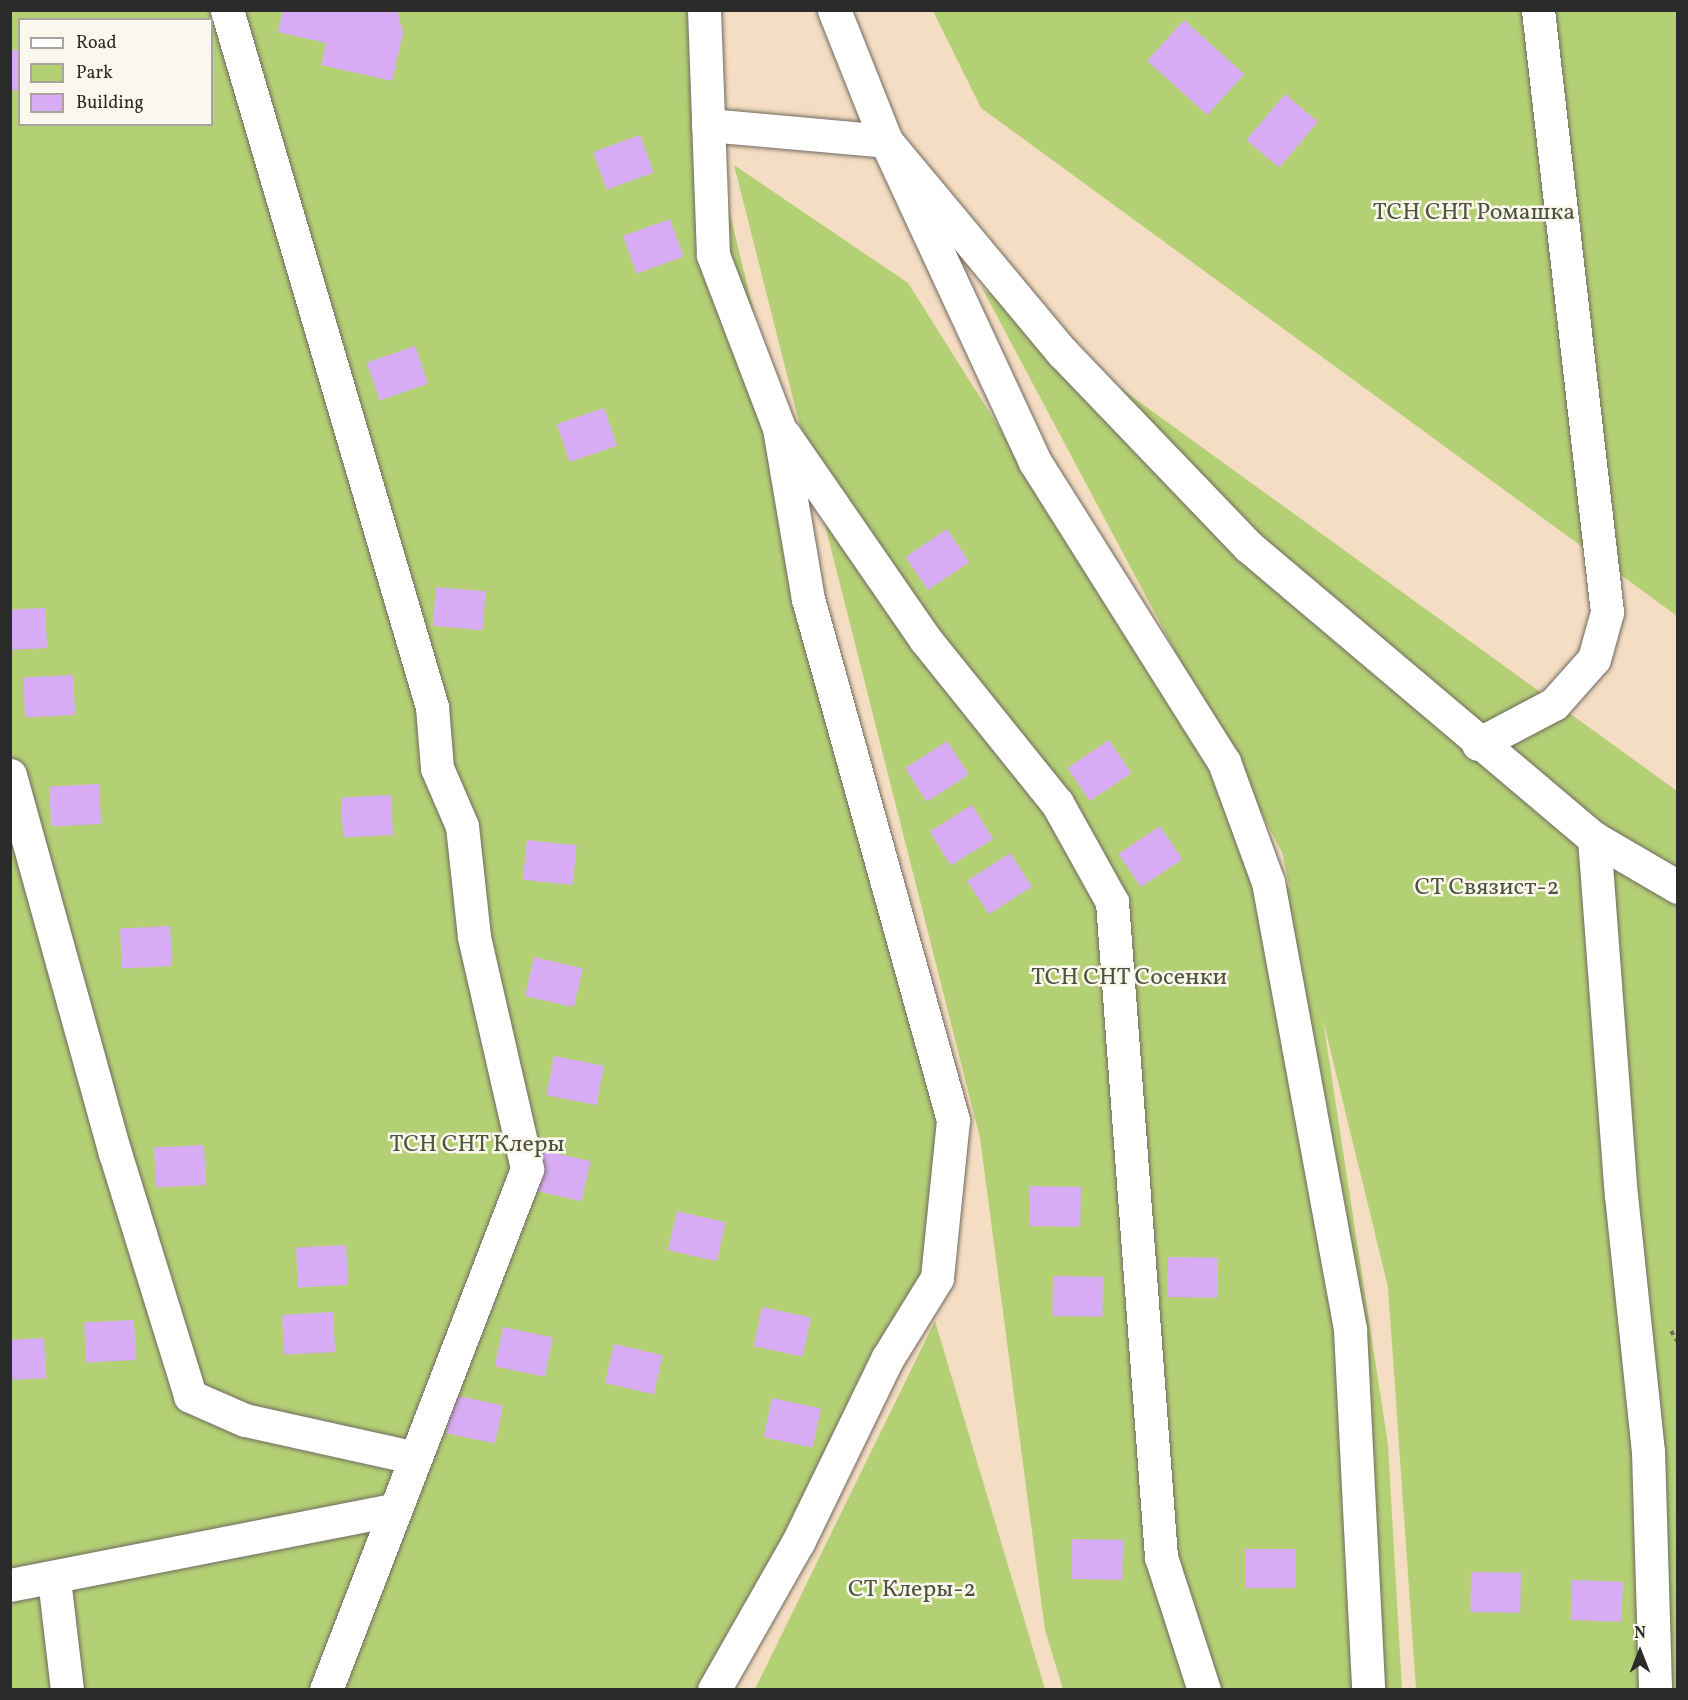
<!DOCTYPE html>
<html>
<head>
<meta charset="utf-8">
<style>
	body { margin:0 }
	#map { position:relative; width:1688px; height:1700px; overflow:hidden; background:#f4ddc2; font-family:Vollkorn,serif }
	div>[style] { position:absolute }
	.green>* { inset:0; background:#b4d075 }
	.building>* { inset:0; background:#d8acf4; transform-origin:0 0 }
	.path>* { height:4px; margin-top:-2px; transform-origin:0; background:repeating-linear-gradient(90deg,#716960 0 4.5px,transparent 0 9px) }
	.roads { filter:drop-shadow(0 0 2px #716960) drop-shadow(0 0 2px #716960) }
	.minor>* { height:33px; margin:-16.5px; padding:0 16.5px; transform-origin:16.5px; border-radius:16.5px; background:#fff }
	span { translate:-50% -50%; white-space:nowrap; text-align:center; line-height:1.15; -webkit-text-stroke:5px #fbf7ec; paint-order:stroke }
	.park-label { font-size:24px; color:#4d543e }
	.frame { position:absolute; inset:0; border:12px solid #2b2b2b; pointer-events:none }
	.legend { position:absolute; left:18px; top:18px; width:195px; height:108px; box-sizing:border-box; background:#fbf7ec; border:2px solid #a8a59f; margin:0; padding:8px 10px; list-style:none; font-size:18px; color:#2b2b2b }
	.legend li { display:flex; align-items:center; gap:12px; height:30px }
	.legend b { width:30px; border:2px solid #a8a59f }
	.north { position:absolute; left:1610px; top:1622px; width:60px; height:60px; -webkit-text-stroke:4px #fbf7ec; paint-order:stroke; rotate:0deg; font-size:16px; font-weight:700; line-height:24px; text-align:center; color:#2b2b2b }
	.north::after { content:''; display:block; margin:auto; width:21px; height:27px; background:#2b2b2b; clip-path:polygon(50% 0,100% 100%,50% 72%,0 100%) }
</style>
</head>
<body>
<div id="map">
	<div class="green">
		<div style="clip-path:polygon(evenodd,11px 11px,705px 11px,708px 125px,949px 1107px,937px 1278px,713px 1689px,11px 1690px,11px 11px,20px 20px,212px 20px,212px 124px,20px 124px,20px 20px)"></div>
		<div style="clip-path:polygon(933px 11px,1677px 11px,1677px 616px,981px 108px)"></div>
		<div style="clip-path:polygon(734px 165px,908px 283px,1290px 889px,1282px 852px,982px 288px,1677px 791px,1677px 1689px,1416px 1689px,1388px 1287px,1323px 1020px,1388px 1445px,1402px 1689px,1063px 1689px,1045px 1630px,980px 1138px)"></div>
		<div style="clip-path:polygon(935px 1321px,1045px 1689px,755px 1689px)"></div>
	</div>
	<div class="building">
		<div style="clip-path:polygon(283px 10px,397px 10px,403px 33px,392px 81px,321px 65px,326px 43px,278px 32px)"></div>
		<div style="left:1184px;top:20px;width:81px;height:55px;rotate:42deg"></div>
		<div style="left:20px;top:50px;width:40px;height:10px;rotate:90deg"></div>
		<div style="left:1285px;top:94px;width:43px;height:60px;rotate:40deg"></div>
		<div style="left:640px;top:135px;width:40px;height:50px;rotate:70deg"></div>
		<div style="left:670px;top:219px;width:40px;height:50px;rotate:70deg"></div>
		<div style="left:415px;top:346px;width:40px;height:51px;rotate:71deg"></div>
		<div style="left:604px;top:408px;width:40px;height:50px;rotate:71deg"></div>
		<div style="left:947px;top:529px;width:40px;height:50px;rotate:56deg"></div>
		<div style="left:436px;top:587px;width:50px;height:39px;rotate:5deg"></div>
		<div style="left:45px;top:608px;width:40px;height:35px;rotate:87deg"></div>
		<div style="left:73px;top:675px;width:40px;height:50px;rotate:87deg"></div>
		<div style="left:1109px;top:740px;width:40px;height:50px;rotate:56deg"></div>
		<div style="left:947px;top:741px;width:40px;height:50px;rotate:57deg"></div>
		<div style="left:99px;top:784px;width:40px;height:50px;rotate:87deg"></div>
		<div style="left:391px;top:795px;width:40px;height:50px;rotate:87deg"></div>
		<div style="left:972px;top:805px;width:40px;height:50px;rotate:58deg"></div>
		<div style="left:1160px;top:826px;width:40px;height:50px;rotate:56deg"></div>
		<div style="left:527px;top:840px;width:50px;height:40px;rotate:6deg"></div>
		<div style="left:1010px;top:853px;width:40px;height:51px;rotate:57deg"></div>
		<div style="left:170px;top:926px;width:40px;height:50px;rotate:87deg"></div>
		<div style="left:534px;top:957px;width:50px;height:40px;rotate:13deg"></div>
		<div style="left:554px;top:1056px;width:51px;height:40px;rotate:11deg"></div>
		<div style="left:204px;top:1145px;width:40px;height:50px;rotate:87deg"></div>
		<div style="left:542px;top:1150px;width:50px;height:41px;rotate:13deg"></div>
		<div style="left:1030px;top:1186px;width:51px;height:40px;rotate:1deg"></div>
		<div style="left:677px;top:1211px;width:50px;height:40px;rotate:13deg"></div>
		<div style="left:346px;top:1245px;width:40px;height:50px;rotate:87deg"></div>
		<div style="left:1168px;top:1257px;width:50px;height:40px;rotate:1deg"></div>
		<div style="left:1053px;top:1276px;width:50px;height:40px;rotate:1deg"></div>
		<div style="left:762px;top:1307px;width:50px;height:40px;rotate:12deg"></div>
		<div style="left:333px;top:1312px;width:40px;height:51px;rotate:87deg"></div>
		<div style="left:134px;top:1320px;width:40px;height:50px;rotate:87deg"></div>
		<div style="left:503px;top:1327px;width:51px;height:40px;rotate:12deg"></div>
		<div style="left:44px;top:1338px;width:40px;height:34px;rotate:87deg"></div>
		<div style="left:614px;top:1344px;width:50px;height:40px;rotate:13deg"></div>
		<div style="left:454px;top:1395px;width:50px;height:39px;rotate:12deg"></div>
		<div style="left:772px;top:1398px;width:50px;height:40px;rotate:12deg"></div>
		<div style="left:1072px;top:1539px;width:51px;height:40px;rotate:1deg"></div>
		<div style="left:1245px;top:1549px;width:50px;height:39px"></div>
		<div style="left:1471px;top:1572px;width:50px;height:40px;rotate:1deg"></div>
		<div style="left:1572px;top:1580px;width:51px;height:40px;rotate:2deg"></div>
	</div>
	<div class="path">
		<div style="left:1671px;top:1331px;width:13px;rotate:58deg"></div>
	</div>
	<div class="roads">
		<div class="minor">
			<div style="left:227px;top:10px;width:727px;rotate:73.61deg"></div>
			<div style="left:432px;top:707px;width:61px;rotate:85.3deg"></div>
			<div style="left:437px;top:768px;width:63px;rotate:66.7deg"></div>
			<div style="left:462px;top:826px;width:112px;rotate:83.8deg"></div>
			<div style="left:474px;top:937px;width:238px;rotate:77.1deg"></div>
			<div style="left:527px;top:1169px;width:558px;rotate:111.1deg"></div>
			<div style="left:704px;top:10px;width:245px;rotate:87.9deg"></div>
			<div style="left:713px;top:255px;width:185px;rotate:69.1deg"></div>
			<div style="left:779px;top:428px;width:173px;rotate:80.4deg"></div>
			<div style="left:808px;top:599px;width:541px;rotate:74.45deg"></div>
			<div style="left:953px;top:1120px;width:159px;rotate:95.8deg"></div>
			<div style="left:937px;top:1278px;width:95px;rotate:121.7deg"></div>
			<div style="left:887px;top:1359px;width:203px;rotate:115.9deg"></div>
			<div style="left:798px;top:1542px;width:170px;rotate:119.6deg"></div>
			<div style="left:834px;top:10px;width:141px;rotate:68.3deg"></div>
			<div style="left:886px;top:141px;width:275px;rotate:50.2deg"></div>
			<div style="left:1062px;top:352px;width:269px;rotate:46.2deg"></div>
			<div style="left:1248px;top:546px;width:453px;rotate:40.2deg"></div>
			<div style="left:1594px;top:838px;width:97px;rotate:30.3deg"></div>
			<div style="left:708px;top:125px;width:179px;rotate:5.1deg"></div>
			<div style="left:886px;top:141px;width:354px;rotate:65.1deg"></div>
			<div style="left:1035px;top:462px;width:355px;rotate:57.8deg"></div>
			<div style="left:1224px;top:762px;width:128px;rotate:69.9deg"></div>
			<div style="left:1268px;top:882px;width:455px;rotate:79.6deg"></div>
			<div style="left:1350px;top:1330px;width:360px;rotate:87.1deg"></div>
			<div style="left:785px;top:436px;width:247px;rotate:55.4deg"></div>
			<div style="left:925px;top:639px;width:211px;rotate:51.2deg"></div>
			<div style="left:1057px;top:803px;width:113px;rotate:60.9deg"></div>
			<div style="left:1112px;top:902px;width:657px;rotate:85.72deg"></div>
			<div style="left:1161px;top:1557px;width:140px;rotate:72.1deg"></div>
			<div style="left:1478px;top:744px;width:86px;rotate:-27.8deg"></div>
			<div style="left:1554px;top:704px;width:60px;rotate:-48.4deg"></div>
			<div style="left:1594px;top:659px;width:49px;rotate:-74.5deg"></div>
			<div style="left:1607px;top:612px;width:606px;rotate:-96.54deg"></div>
			<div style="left:10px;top:775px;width:392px;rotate:74.5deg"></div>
			<div style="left:115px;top:1153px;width:254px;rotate:72.8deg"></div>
			<div style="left:190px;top:1396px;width:60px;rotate:23.6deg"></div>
			<div style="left:245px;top:1420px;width:171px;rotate:12.5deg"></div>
			<div style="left:1594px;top:838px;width:358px;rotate:85.7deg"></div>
			<div style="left:1621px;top:1195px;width:257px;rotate:84deg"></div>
			<div style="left:1648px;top:1451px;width:239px;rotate:88.3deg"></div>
			<div style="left:54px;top:1579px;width:112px;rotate:83.3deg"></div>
			<div style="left:10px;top:1585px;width:389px;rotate:-11.1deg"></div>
		</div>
	</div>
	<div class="park-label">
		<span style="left:1474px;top:214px">ТСН СНТ Ромашка</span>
		<span style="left:1487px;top:889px">СТ Связист-2</span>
		<span style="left:1129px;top:979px">ТСН СНТ Сосенки</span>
		<span style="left:477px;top:1146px">ТСН СНТ Клеры</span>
		<span style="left:912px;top:1591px">СТ Клеры-2</span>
	</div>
	<div class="frame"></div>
	<ul class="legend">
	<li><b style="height:8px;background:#fff"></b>Road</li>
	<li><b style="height:16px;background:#b4d075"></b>Park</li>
	<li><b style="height:16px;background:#d8acf4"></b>Building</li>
	</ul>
	<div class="north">N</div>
</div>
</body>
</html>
